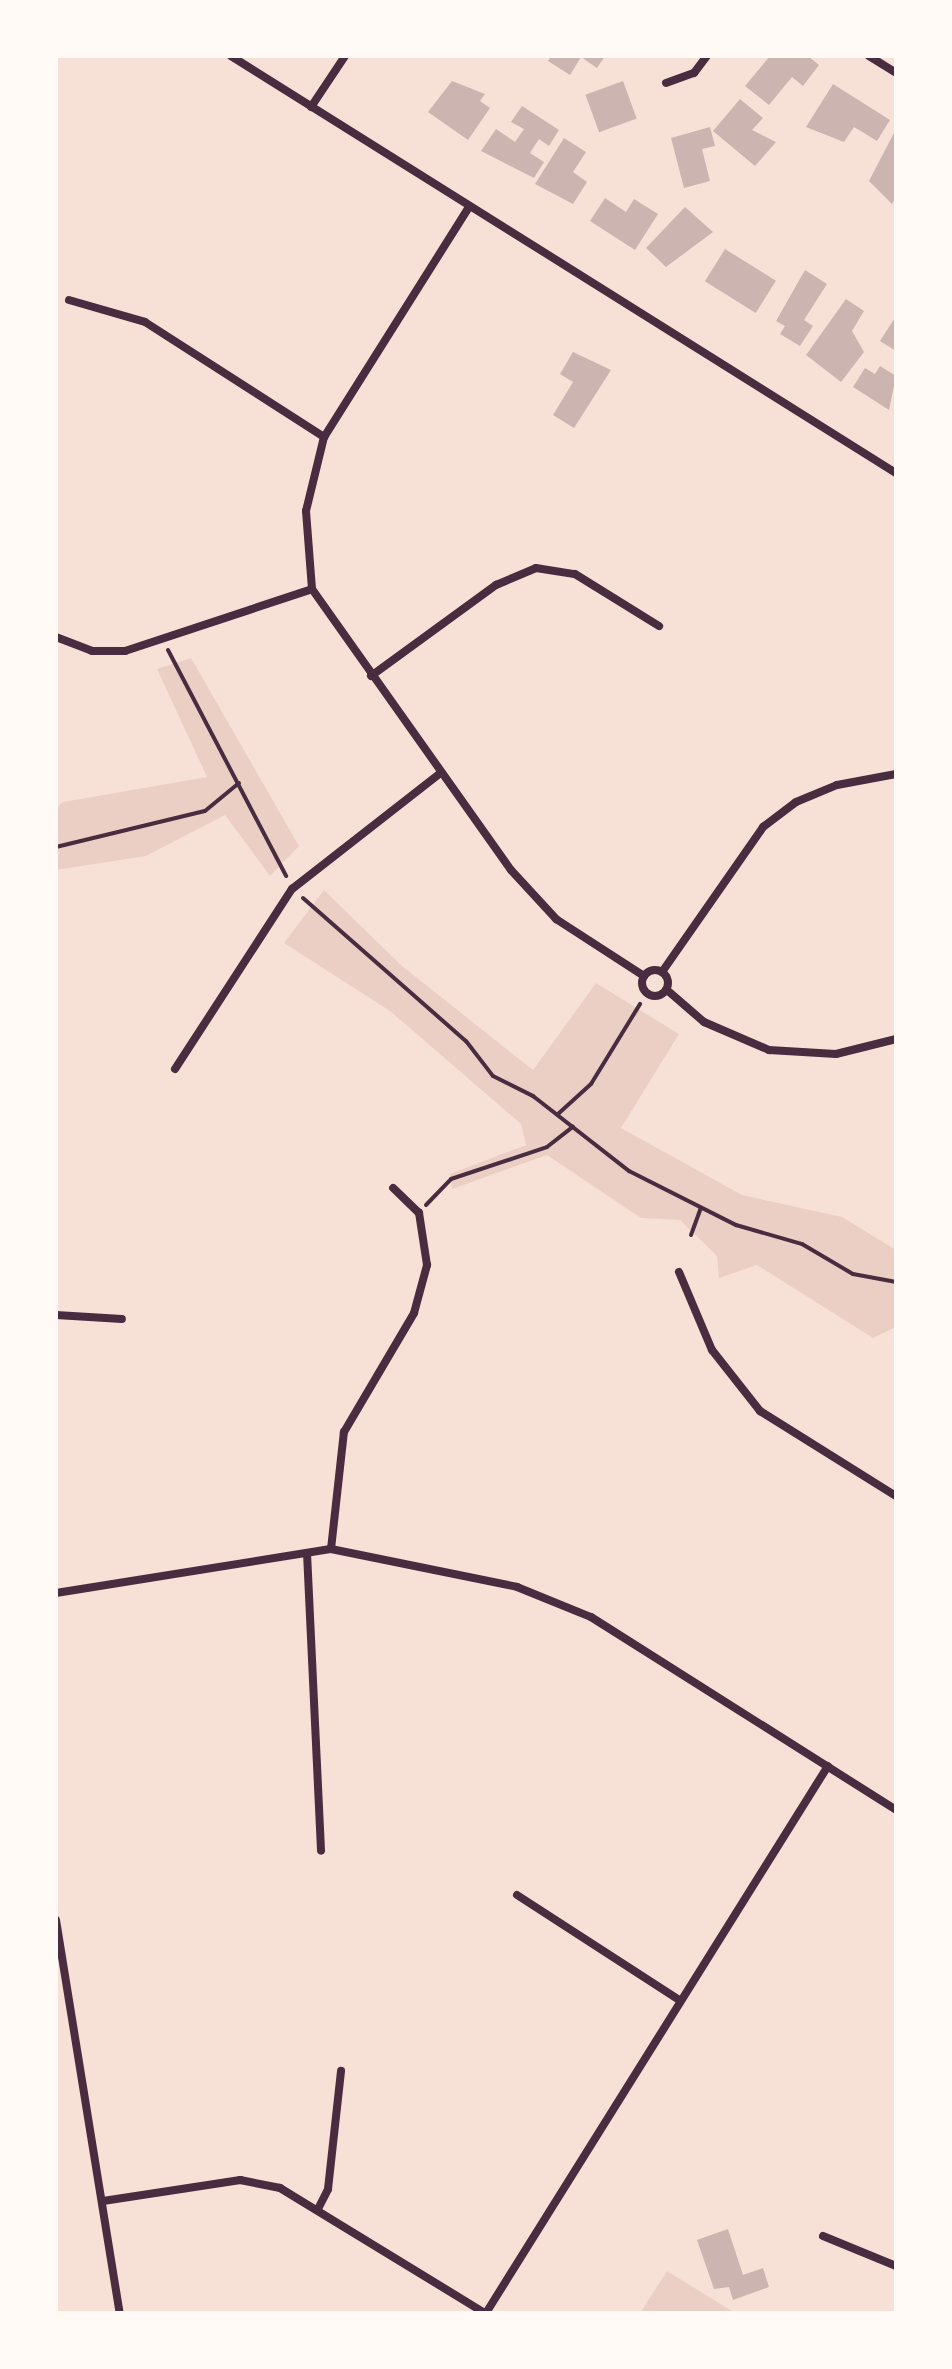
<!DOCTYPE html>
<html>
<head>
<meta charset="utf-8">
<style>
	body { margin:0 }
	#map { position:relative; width:952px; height:2369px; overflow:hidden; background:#f7e1d7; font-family:"Playfair Display",serif }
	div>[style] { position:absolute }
	.green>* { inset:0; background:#ebcfc5 }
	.building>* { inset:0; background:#ccb4b1; transform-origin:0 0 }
	.path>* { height:4px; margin:-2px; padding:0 2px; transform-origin:2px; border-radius:2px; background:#4a2c40 }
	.minor>* { height:8px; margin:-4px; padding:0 4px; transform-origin:4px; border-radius:4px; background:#4a2c40 }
	.minor>.ring { margin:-4px; padding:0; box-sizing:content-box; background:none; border:8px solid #4a2c40; border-radius:50% }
	span { translate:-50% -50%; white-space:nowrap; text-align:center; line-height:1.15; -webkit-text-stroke:7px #fffaf5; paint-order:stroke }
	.frame { position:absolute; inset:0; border:58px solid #fffaf5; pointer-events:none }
</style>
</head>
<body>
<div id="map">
	<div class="green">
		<div style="clip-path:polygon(191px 658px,299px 846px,270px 876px,225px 815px,146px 856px,56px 870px,56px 808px,63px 802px,207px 777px,157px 669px)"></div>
		<div style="clip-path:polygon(324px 890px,402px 966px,533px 1070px,596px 983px,679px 1034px,621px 1128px,742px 1195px,842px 1217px,896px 1250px,896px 1327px,873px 1338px,757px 1265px,719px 1278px,717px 1256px,680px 1220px,641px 1218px,547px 1155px,452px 1189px,450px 1174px,526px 1145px,521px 1124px,390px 1011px,284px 943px)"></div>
		<div style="clip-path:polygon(667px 2271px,735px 2313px,640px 2313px)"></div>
	</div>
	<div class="building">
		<div style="clip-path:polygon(551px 56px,605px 56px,597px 68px,581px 57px,570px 75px,548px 61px)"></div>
		<div style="clip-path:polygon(770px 56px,808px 56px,819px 65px,803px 86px,792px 77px,769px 105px,745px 86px)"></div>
		<div style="clip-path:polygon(452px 81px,485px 94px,480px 101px,490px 108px,468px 140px,428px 112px)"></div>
		<div style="left:623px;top:81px;width:40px;height:40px;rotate:70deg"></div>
		<div style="clip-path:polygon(833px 84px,890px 120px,877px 141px,854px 127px,844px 142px,806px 127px)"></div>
		<div style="clip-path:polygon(740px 99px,763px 118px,752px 130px,776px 142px,755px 166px,713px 131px)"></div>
		<div style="clip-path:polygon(522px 106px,559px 130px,549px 146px,539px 139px,530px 153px,544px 162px,534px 178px,481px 151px,496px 129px,515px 142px,524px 129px,511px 122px)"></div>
		<div style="clip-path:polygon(710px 127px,715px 146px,702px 149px,710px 181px,684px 188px,671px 138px)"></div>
		<div style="clip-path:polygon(896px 129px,896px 197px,892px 204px,869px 181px)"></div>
		<div style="clip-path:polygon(564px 138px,586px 152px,573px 172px,587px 182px,573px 204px,535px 184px)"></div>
		<div style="clip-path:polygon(605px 198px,626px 212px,634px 199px,658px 214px,635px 250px,590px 221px)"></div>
		<div style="clip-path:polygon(685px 207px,713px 232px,666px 267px,646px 248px)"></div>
		<div style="left:725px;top:249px;width:60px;height:38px;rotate:32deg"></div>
		<div style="clip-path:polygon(805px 270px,827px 284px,804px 320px,813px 326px,800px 346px,780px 334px,785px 326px,776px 321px)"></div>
		<div style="clip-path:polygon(846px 299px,864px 311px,852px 331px,864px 352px,841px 382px,806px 355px)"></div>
		<div style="clip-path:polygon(896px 316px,896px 351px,880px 341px)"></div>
		<div style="clip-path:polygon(573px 352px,611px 370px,574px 428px,553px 415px,573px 382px,560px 374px)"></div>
		<div style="clip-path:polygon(880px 366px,896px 376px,889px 410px,853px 387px,865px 368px,875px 374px)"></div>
		<div style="clip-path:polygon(728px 2229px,743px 2275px,763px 2268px,769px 2287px,733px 2300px,729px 2287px,714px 2289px,697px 2240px)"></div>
	</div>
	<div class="path">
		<div style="left:168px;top:650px;width:255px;rotate:62.4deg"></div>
		<div style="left:56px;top:847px;width:153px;rotate:-13.6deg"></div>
		<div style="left:205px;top:811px;width:44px;rotate:-39.5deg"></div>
		<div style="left:303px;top:898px;width:217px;rotate:41.3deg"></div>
		<div style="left:466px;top:1041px;width:44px;rotate:52.4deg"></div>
		<div style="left:493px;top:1076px;width:45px;rotate:26.6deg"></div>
		<div style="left:533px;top:1096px;width:122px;rotate:38deg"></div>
		<div style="left:629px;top:1171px;width:120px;rotate:26.8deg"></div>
		<div style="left:736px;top:1225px;width:69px;rotate:16.1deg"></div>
		<div style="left:802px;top:1244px;width:59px;rotate:30.5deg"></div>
		<div style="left:853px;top:1274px;width:44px;rotate:10.5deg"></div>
		<div style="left:558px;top:1114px;width:45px;rotate:-42.3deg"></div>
		<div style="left:591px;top:1084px;width:94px;rotate:-58.5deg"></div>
		<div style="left:426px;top:1205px;width:36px;rotate:-46deg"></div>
		<div style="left:451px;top:1179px;width:101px;rotate:-18.4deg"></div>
		<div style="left:547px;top:1147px;width:33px;rotate:-38deg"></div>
		<div style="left:691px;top:1235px;width:29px;rotate:-70deg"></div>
	</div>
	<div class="minor">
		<div style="left:231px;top:56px;width:785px;rotate:32.09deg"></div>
		<div style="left:869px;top:56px;width:32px;rotate:32deg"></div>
		<div style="left:666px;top:83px;width:30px;rotate:-20deg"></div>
		<div style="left:694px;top:73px;width:21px;rotate:-53deg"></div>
		<div style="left:311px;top:107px;width:61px;rotate:-56.3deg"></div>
		<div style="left:469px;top:207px;width:272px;rotate:122.2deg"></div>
		<div style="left:324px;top:437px;width:76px;rotate:103.7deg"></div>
		<div style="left:306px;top:511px;width:78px;rotate:85.6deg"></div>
		<div style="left:312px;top:589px;width:344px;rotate:54.7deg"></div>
		<div style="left:511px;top:870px;width:67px;rotate:47.4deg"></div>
		<div style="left:556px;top:919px;width:105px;rotate:32.9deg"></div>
		<div style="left:69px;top:300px;width:79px;rotate:16.1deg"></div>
		<div style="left:145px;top:322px;width:213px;rotate:32.7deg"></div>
		<div style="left:56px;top:637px;width:39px;rotate:21deg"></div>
		<div style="left:92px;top:651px;width:33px"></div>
		<div style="left:125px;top:651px;width:197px;rotate:-18.3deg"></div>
		<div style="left:371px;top:676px;width:155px;rotate:-36.1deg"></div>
		<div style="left:496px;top:585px;width:43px;rotate:-23deg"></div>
		<div style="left:536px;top:568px;width:39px;rotate:9deg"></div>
		<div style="left:575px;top:574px;width:99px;rotate:31.8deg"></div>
		<div class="ring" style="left:642px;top:970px;width:18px;height:18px"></div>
		<div style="left:662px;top:972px;width:177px;rotate:-55.1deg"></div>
		<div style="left:763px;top:827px;width:41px;rotate:-37.1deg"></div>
		<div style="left:796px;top:802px;width:44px;rotate:-22.5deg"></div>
		<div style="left:837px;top:785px;width:60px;rotate:-10.6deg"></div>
		<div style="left:667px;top:990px;width:49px;rotate:40.9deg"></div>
		<div style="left:704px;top:1022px;width:71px;rotate:23.3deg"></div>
		<div style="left:769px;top:1050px;width:67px;rotate:3.4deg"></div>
		<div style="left:836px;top:1054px;width:62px;rotate:-14deg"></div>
		<div style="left:175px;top:1069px;width:215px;rotate:-57deg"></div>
		<div style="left:292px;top:889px;width:185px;rotate:-38deg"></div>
		<div style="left:679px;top:1272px;width:85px;rotate:67.1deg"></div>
		<div style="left:712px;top:1350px;width:78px;rotate:51.8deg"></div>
		<div style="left:760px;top:1411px;width:160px;rotate:32deg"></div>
		<div style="left:56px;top:1315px;width:66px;rotate:3.5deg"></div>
		<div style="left:331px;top:1549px;width:118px;rotate:-83.7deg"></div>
		<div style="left:344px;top:1432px;width:138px;rotate:-59.5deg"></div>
		<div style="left:414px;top:1313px;width:50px;rotate:-74.8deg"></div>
		<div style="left:427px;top:1265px;width:53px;rotate:-98.7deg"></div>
		<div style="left:419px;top:1213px;width:36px;rotate:-136deg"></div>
		<div style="left:307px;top:1553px;width:298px;rotate:87.3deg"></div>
		<div style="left:56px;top:1593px;width:278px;rotate:-9.1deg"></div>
		<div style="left:331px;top:1549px;width:190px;rotate:11.5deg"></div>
		<div style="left:517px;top:1587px;width:80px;rotate:22.1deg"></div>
		<div style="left:591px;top:1617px;width:361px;rotate:32.3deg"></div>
		<div style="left:517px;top:1895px;width:193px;rotate:32.9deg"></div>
		<div style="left:56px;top:1920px;width:398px;rotate:80.8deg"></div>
		<div style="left:103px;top:2201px;width:139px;rotate:-8.7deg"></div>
		<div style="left:240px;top:2180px;width:41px;rotate:11.3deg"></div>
		<div style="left:280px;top:2188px;width:240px;rotate:31.4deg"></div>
		<div style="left:318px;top:2209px;width:22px;rotate:-63deg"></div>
		<div style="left:328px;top:2189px;width:119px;rotate:-83.7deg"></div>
		<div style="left:823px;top:2236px;width:79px;rotate:22.3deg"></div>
		<div style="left:486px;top:2313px;width:645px;rotate:-57.99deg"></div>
	</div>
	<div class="frame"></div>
</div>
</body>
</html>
